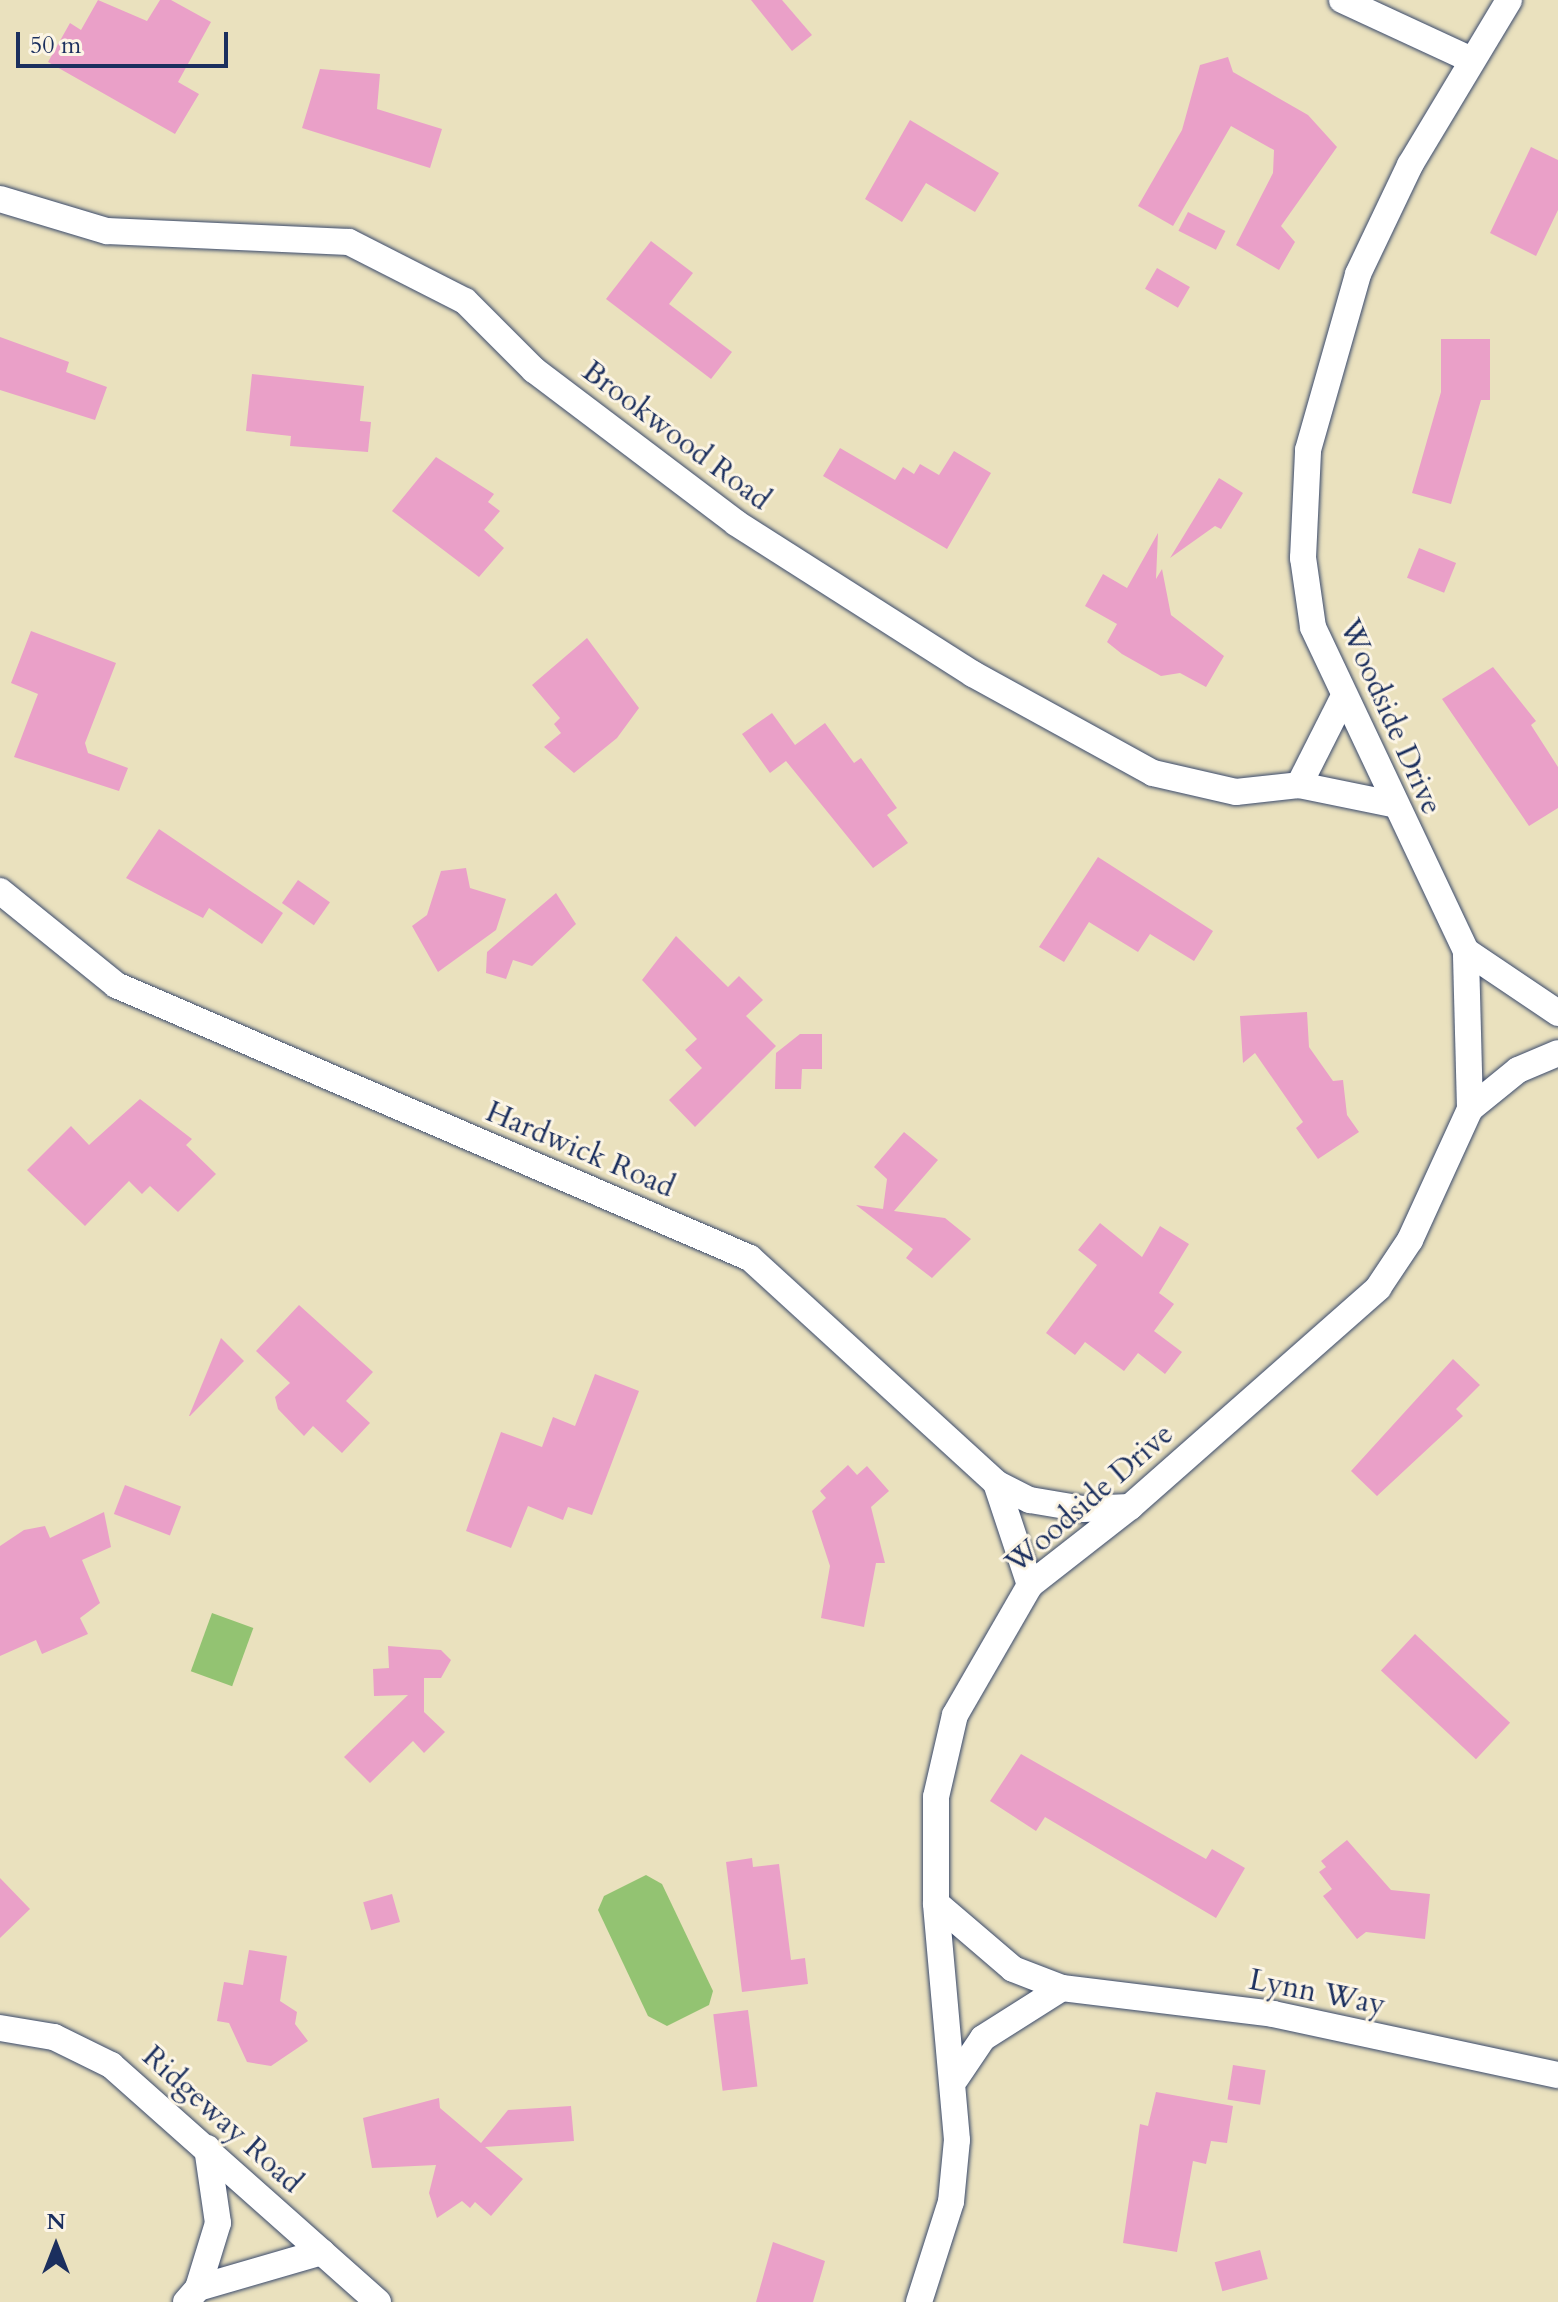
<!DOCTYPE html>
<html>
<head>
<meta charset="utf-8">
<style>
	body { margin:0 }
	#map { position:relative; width:1558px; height:2302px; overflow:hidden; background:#eae1be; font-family:Cardo,serif }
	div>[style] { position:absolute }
	.green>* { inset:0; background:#93c372; transform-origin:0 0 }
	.building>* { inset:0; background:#eaa0c8; transform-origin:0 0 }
	.roads { filter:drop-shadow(0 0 2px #3a4a6c) drop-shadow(0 0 2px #3a4a6c) }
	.minor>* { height:26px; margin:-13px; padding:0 13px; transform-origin:13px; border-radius:13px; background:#fff }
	span { translate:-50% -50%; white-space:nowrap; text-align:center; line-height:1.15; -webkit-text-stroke:6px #fcf5e5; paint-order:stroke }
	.street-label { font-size:30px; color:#1b2f5e }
	.north { position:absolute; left:16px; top:2206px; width:80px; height:80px; -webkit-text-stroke:6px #fcf5e5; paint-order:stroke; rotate:0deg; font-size:22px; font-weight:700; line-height:32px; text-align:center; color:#1b2f5e }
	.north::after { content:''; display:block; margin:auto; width:28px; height:36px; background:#1b2f5e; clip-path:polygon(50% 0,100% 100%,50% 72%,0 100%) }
	.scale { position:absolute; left:16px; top:32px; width:212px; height:36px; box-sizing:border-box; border:4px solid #1b2f5e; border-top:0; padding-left:10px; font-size:24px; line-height:28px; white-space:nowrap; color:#1b2f5e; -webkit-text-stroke:6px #fcf5e5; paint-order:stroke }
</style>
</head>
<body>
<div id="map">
	<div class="green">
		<div style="left:212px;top:1613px;width:44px;height:62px;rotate:20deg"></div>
		<div style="clip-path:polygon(646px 1875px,662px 1884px,713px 1991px,709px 2005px,667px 2026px,648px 2016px,598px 1910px,604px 1896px)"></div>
	</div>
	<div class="building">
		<div style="clip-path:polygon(98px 0,147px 21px,160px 0,171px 0,211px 22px,178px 82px,199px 94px,175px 134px,48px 62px,70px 23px,81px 30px)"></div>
		<div style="clip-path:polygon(751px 0,782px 0,812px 35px,792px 51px)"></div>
		<div style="clip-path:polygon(1228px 57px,1233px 72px,1308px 115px,1337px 147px,1281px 226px,1295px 242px,1279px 270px,1236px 245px,1273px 173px,1274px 150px,1231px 126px,1173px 226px,1138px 206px,1182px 130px,1200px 65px)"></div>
		<div style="clip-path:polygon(320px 69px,380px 74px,377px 109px,442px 129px,430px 168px,302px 128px)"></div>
		<div style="clip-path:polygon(910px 120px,999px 173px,975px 212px,926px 183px,902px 222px,865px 199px)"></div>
		<div style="clip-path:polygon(1531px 147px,1558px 160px,1558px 210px,1536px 256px,1490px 233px)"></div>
		<div style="left:1188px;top:212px;width:42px;height:21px;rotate:27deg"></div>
		<div style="clip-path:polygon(651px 241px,693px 273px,669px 304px,732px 352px,711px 379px,606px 299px)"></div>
		<div style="left:1157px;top:268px;width:38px;height:24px;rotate:30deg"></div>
		<div style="clip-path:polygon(0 337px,69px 362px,66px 372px,107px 387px,95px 420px,0 390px)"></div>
		<div style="clip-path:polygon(1441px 339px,1490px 339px,1490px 400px,1481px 400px,1451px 504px,1412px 493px,1441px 392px)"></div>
		<div style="clip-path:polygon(252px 374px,364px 386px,360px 421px,371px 422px,368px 452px,290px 446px,291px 436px,246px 431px)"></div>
		<div style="clip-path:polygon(840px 448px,895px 480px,903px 467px,914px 474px,920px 464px,939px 475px,954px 451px,991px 473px,947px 549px,823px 476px)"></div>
		<div style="clip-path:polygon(436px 457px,494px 494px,488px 502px,500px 511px,484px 530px,504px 548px,479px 577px,392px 511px)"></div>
		<div style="clip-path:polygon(1219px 478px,1243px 493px,1221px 529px,1215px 526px,1170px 558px)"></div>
		<div style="clip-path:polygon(1158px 533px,1156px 579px,1162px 569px,1171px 615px,1224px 656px,1206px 687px,1180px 673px,1161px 676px,1122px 654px,1107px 642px,1117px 624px,1085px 606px,1103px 574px,1127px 588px)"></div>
		<div style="left:1419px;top:548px;width:40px;height:32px;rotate:22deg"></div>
		<div style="clip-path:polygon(31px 631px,116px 663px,85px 743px,88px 753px,128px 768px,119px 791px,14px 757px,38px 694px,11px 683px)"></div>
		<div style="clip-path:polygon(587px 638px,639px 708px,617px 738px,574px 773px,544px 747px,561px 733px,554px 724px,560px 718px,532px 685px)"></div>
		<div style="clip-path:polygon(1493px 667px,1536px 721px,1531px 725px,1558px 767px,1558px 808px,1529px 826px,1442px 699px)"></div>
		<div style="clip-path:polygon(772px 713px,795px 745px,825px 723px,854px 763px,861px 758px,897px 808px,887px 815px,908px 843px,873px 868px,786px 761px,770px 773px,742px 734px)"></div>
		<div style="clip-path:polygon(159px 829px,283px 913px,262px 944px,209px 908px,203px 918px,126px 878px)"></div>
		<div style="clip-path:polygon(1098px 857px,1213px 931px,1194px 961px,1150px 934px,1138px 952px,1089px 922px,1064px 962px,1039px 947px)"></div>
		<div style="clip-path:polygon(466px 868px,470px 888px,506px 899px,496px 930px,438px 972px,412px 926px,427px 915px,441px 871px)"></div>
		<div style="left:298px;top:880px;width:39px;height:28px;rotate:35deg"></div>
		<div style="clip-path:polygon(556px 893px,576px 924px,532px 966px,513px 960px,506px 979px,486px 973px,487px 952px)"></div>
		<div style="clip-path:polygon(676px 936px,728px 987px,739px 976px,763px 1000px,746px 1016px,776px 1046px,695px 1127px,669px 1100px,702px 1068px,685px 1050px,697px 1039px,642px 980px)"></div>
		<div style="clip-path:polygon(1307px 1012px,1309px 1047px,1333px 1081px,1343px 1080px,1347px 1115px,1359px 1132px,1318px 1159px,1296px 1128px,1303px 1122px,1255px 1053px,1243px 1063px,1240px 1016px)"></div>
		<div style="clip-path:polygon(800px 1034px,822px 1034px,822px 1069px,802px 1069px,801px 1089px,775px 1089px,776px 1053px)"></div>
		<div style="clip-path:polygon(140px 1099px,192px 1139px,186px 1145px,216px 1174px,178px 1212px,150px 1186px,142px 1194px,129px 1181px,85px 1226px,27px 1170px,71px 1126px,89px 1145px)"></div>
		<div style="clip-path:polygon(904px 1132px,938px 1160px,894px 1211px,945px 1218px,971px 1239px,932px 1278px,906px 1258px,913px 1249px,856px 1205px,883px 1209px,887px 1179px,874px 1167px)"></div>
		<div style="clip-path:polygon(1100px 1223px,1142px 1257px,1160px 1226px,1189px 1244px,1159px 1293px,1174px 1304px,1154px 1331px,1182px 1352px,1165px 1374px,1138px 1353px,1124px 1371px,1085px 1342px,1075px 1355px,1046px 1333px,1097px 1265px,1078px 1250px)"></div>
		<div style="clip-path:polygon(299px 1305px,373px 1372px,346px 1401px,370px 1423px,342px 1453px,313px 1426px,304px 1436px,278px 1409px,275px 1397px,290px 1383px,256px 1351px)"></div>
		<div style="clip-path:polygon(221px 1338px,244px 1361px,190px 1416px,189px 1416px)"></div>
		<div style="clip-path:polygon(1453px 1359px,1480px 1385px,1456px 1409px,1463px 1416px,1377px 1496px,1351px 1471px)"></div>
		<div style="clip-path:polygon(595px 1374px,639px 1391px,592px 1515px,568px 1507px,563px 1520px,528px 1506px,511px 1548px,466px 1531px,501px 1432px,542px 1447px,553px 1417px,575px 1426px)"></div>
		<div style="clip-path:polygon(848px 1465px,857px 1475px,867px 1466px,889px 1491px,871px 1507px,885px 1563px,876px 1563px,864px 1627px,821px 1618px,830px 1566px,812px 1511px,826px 1498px,820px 1491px)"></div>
		<div style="left:125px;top:1485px;width:60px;height:31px;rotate:21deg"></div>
		<div style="clip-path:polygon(104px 1512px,111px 1547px,82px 1560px,100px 1603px,80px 1618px,88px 1634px,42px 1654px,36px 1640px,0 1656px,0 1546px,24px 1530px,45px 1526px,50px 1538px)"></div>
		<div style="left:1415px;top:1634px;width:130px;height:50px;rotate:43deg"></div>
		<div style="clip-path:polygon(388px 1646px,441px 1650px,451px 1660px,441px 1678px,424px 1678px,424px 1712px,445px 1732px,424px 1753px,413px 1741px,370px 1783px,344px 1757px,408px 1695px,374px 1696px,373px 1669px,389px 1668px)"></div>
		<div style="clip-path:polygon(1021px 1754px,1206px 1859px,1212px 1849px,1245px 1868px,1216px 1918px,1045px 1817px,1036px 1831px,990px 1801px)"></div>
		<div style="clip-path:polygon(1347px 1840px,1391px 1890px,1430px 1894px,1425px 1939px,1366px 1932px,1357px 1939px,1323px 1896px,1332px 1889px,1319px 1872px,1326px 1867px,1321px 1861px)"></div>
		<div style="clip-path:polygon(752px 1858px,753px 1867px,779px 1864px,791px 1960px,805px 1958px,808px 1984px,742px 1992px,726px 1862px)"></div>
		<div style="clip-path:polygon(0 1878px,30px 1909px,0 1938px)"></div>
		<div style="left:392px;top:1894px;width:29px;height:30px;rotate:74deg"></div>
		<div style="clip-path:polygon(249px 1950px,287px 1956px,280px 2001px,297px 2012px,295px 2024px,308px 2041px,271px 2066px,247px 2062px,229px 2023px,217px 2021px,224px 1982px,243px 1985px)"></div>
		<div style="left:748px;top:2010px;width:77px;height:35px;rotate:83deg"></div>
		<div style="left:1233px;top:2065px;width:33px;height:35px;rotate:9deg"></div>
		<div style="clip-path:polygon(1156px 2092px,1233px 2106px,1227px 2143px,1211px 2141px,1206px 2164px,1193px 2161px,1177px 2252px,1123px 2243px,1140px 2124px,1148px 2126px)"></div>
		<div style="clip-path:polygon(439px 2098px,440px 2108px,481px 2143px,508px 2110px,571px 2106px,574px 2141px,485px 2147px,523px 2179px,491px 2216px,475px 2202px,470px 2208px,462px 2201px,437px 2218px,429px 2193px,436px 2165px,372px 2168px,363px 2118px)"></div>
		<div style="clip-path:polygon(773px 2242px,825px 2261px,813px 2302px,756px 2302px)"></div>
		<div style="left:1260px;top:2250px;width:30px;height:47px;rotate:75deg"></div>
	</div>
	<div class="roads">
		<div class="minor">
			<div style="left:1342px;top:0;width:143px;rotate:24.8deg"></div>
			<div style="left:0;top:199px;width:112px;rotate:16.7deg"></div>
			<div style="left:107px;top:231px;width:242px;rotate:2.6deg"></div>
			<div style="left:349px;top:242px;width:130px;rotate:27deg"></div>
			<div style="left:465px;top:301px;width:98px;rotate:45deg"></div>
			<div style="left:534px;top:370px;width:253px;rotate:37.1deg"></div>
			<div style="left:736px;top:523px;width:281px;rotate:32.5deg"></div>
			<div style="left:973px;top:674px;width:205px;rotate:28.8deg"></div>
			<div style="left:1153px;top:773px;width:85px;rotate:12.9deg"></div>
			<div style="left:1236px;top:792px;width:63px;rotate:-6.3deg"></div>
			<div style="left:1299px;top:785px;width:95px;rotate:11.5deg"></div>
			<div style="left:1299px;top:785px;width:97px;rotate:-63.2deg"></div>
			<div style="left:0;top:891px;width:149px;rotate:39deg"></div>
			<div style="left:116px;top:985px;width:690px;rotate:23.3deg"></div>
			<div style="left:750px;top:1258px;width:333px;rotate:42.4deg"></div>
			<div style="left:996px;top:1483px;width:108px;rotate:71.6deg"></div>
			<div style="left:1466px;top:951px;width:111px;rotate:34deg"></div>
			<div style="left:1470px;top:1109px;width:62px;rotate:-39.1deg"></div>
			<div style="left:1518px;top:1070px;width:43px;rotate:-23deg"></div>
			<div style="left:996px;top:1483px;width:38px;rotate:27deg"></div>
			<div style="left:1030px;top:1500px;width:54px;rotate:9.6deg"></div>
			<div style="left:1083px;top:1509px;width:47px;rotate:-2.4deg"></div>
			<div style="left:936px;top:1903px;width:101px;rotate:40.6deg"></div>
			<div style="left:1013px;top:1969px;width:53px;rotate:21.2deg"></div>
			<div style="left:1062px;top:1988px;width:213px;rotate:7deg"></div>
			<div style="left:1273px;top:2014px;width:291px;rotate:12.1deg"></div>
			<div style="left:0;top:2028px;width:55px;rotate:9.5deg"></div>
			<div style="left:54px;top:2037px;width:64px;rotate:26.2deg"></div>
			<div style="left:111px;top:2065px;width:357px;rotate:41.6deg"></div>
			<div style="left:956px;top:2078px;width:48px;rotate:-56deg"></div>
			<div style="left:983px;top:2038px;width:93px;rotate:-32.3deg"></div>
			<div style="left:198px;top:2288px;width:129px;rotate:-16.2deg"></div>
			<div style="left:186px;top:2302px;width:18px;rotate:-49deg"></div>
			<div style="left:198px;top:2288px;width:68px;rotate:-72.9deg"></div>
			<div style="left:218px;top:2223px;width:76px;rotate:-98.3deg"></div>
			<div style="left:919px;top:2302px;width:105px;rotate:-72.3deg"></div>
			<div style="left:951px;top:2202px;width:62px;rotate:-84.5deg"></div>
			<div style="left:957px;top:2140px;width:238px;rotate:-95.1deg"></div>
			<div style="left:936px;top:1903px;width:106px;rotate:-90deg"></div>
			<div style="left:936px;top:1797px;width:84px;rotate:-77deg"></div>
			<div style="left:955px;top:1715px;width:150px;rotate:-60deg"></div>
			<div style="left:1030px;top:1585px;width:127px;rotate:-38deg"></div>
			<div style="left:1130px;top:1507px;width:331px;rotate:-41.4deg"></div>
			<div style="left:1378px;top:1288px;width:58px;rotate:-56.3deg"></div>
			<div style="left:1410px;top:1240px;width:144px;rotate:-65.4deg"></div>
			<div style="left:1470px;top:1109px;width:158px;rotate:-91.5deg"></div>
			<div style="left:1466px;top:951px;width:358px;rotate:-115.3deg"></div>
			<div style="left:1313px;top:627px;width:70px;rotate:-98.2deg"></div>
			<div style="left:1303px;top:558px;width:108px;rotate:-87.3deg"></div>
			<div style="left:1308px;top:450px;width:183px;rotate:-74.1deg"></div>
			<div style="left:1358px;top:274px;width:121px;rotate:-64.5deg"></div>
			<div style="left:1410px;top:165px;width:192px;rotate:-59deg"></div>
		</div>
	</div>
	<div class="street-label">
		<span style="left:676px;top:436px;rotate:37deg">Brookwood Road</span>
		<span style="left:1390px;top:717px;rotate:66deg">Woodside Drive</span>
		<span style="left:580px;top:1150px;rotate:23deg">Hardwick Road</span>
		<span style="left:1090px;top:1499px;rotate:-41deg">Woodside Drive</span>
		<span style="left:1317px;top:1993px;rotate:11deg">Lynn Way</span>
		<span style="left:222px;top:2120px;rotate:42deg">Ridgeway Road</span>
	</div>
	<div class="north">N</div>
	<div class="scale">50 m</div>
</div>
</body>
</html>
